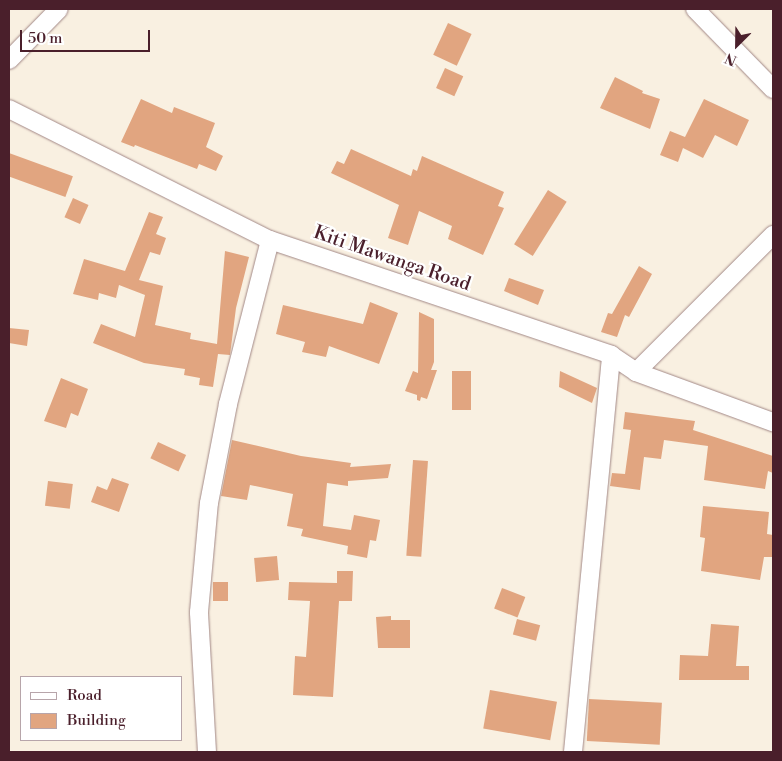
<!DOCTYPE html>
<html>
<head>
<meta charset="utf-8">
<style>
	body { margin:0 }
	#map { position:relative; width:782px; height:761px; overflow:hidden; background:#f9f0e1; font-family:"Libre Bodoni",serif }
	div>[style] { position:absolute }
	.building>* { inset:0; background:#e1a580; transform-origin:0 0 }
	.roads { filter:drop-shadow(0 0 1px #a28886) drop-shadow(0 0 1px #a28886) }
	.street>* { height:18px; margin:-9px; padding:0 9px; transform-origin:9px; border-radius:9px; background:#fff }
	span { translate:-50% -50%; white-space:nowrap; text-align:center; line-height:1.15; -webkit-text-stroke:4.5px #fff; paint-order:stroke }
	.street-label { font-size:19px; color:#4a1f2b }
	.frame { position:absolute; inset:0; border:10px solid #4a1f2b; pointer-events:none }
	.legend { position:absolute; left:20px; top:676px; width:162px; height:65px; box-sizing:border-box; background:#fff; border:1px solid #b7a5aa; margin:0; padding:6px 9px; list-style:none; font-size:15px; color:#4a1f2b }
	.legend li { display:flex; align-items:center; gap:10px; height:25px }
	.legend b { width:25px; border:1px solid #b7a5aa }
	.north { position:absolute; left:712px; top:20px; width:50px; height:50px; -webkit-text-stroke:4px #fff; paint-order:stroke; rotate:203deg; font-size:14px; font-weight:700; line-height:20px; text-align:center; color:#4a1f2b }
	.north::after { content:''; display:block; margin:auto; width:18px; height:22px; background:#4a1f2b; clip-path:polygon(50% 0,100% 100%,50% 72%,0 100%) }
	.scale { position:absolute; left:20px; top:30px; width:130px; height:22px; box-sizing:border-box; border:2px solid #4a1f2b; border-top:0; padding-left:6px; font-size:15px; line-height:18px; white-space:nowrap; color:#4a1f2b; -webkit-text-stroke:4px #fff; paint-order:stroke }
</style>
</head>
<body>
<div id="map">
	<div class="building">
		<div style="left:448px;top:23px;width:26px;height:35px;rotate:25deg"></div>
		<div style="left:445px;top:68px;width:20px;height:22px;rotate:24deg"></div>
		<div style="clip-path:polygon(615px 77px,643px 91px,642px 93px,660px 99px,650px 129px,600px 108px)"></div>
		<div style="clip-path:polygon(141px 99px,172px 113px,174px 107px,215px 123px,206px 147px,223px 156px,216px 171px,199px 164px,197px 169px,135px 145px,134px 147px,121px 142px)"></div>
		<div style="clip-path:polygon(704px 99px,749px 120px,737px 146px,715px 135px,703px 158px,683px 148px,678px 162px,660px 155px,670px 131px,685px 137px)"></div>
		<div style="clip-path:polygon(351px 149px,411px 176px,413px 169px,417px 171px,422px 156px,504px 192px,498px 206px,504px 208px,483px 255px,448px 239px,452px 226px,419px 211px,408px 245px,388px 238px,399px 205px,331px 173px,337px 161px,344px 164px)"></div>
		<div style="left:9px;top:153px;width:68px;height:22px;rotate:20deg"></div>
		<div style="left:548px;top:190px;width:22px;height:64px;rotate:32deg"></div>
		<div style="left:73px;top:198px;width:17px;height:21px;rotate:24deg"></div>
		<div style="clip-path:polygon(149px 212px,163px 217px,156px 234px,166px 238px,160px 255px,150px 252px,139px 280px,163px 286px,155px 325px,191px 333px,190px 339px,217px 344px,225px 251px,249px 257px,236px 308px,230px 355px,218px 354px,213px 387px,199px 385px,200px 378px,184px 375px,185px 369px,144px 363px,93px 343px,101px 324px,135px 337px,145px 295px,119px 285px,116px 298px,99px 293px,98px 300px,73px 294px,84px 259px,125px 271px)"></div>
		<div style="clip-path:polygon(639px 266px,652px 274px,629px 317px,625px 315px,617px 337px,601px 332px,608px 313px,612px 314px)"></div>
		<div style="clip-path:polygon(509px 278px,544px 290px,538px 305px,504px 291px)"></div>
		<div style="clip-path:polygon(370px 302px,398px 313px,379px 364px,329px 346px,326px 357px,302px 352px,305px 342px,276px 334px,283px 305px,363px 324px)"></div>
		<div style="clip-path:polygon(419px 312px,434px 319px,434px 362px,431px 370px,437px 370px,427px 399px,421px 397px,420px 401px,417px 400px,417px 395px,405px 391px,413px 371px,418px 373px)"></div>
		<div style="clip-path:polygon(9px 328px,29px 330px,27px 346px,9px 343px)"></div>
		<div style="left:452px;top:371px;width:19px;height:39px"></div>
		<div style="clip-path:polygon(560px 371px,597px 388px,592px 403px,559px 387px)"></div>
		<div style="clip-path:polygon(61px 378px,88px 389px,78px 416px,71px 413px,66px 428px,44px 421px)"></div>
		<div style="clip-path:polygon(625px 412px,695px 421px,693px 430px,773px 456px,773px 473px,768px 471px,765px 489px,704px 480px,708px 446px,664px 440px,661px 459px,644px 457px,640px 490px,610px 486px,612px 473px,625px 474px,631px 430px,623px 429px)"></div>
		<div style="clip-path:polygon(232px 440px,301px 456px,351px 463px,350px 467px,391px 464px,388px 478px,348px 481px,348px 486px,327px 483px,323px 526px,351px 530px,354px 515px,380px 520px,376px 541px,370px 540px,367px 558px,347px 554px,348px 546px,301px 536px,303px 529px,287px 526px,293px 494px,250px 485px,247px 500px,221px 496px)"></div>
		<div style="left:158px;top:442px;width:31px;height:18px;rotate:25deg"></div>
		<div style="left:413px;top:460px;width:15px;height:96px;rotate:4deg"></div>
		<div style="clip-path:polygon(112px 478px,129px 484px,119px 512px,91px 502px,97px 486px,107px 490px)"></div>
		<div style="left:48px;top:481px;width:25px;height:25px;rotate:7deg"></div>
		<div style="clip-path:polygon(703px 506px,769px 512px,767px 534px,773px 535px,773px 557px,764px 557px,760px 580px,701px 571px,705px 538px,700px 537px)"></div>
		<div style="left:277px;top:556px;width:24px;height:23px;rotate:85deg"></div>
		<div style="clip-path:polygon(337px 571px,353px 571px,352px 601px,339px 601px,333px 697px,293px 695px,295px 656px,306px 657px,310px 601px,288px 600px,289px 582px,337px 583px)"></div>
		<div style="left:213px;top:582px;width:15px;height:19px"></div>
		<div style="left:502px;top:588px;width:25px;height:22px;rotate:21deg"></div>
		<div style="clip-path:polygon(391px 616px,391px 620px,410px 620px,410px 648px,378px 648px,376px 617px)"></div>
		<div style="left:517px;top:619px;width:24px;height:16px;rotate:15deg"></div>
		<div style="clip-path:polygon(711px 624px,739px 626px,736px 666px,749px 666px,749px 680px,679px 680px,680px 655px,708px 656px)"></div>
		<div style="left:490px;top:690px;width:68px;height:39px;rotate:10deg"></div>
		<div style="left:589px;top:699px;width:73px;height:42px;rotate:3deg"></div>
	</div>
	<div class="roads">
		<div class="street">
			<div style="left:695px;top:9px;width:112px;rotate:45.7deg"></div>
			<div style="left:9px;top:60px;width:71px;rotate:-45.6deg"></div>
			<div style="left:9px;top:109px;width:292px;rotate:26.7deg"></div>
			<div style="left:270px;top:240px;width:360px;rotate:18.6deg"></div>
			<div style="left:611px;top:355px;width:30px;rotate:34deg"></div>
			<div style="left:636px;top:372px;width:146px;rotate:20.1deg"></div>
			<div style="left:636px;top:372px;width:194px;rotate:-45deg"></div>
			<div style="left:207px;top:752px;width:140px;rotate:-93.3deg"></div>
			<div style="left:199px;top:612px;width:109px;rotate:-84.8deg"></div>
			<div style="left:209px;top:503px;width:101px;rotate:-79.1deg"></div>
			<div style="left:228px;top:404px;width:169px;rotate:-75.6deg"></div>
			<div style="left:573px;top:752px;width:399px;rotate:-84.5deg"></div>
		</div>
	</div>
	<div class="street-label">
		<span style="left:392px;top:259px;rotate:19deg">Kiti Mawanga Road</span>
	</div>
	<div class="frame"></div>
	<ul class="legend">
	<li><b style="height:6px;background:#fff"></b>Road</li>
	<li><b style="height:14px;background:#e1a580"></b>Building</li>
	</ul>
	<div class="north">N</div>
	<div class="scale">50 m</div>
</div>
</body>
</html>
